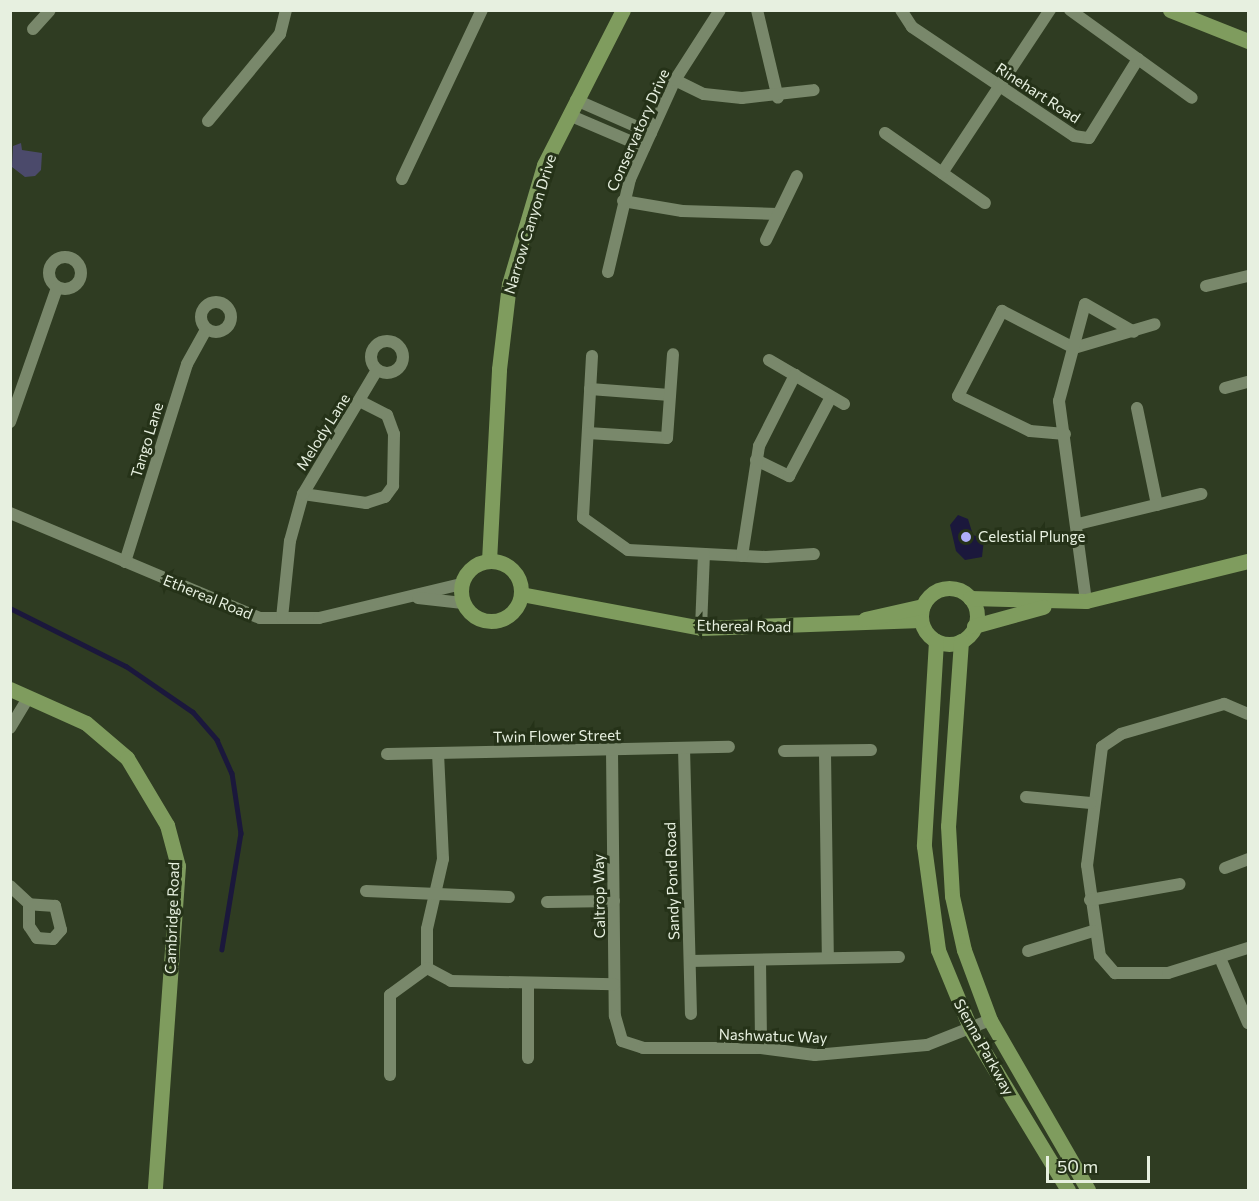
<!DOCTYPE html>
<html>
<head>
<meta charset="utf-8">
<style>
	body { margin:0 }
	#map { position:relative; width:1259px; height:1201px; overflow:hidden; background:#2f3c22; font-family:Commissioner,sans-serif }
	div>[style] { position:absolute }
	.green>* { inset:0; background:#4b4a6b }
	.water>* { inset:0; background:#1b183c }
	.stream>* { height:4.5px; margin:-2.25px; padding:0 2.25px; transform-origin:2.25px; border-radius:2.25px; background:#1b183c }
	.street>* { height:12px; margin:-6px; padding:0 6px; transform-origin:6px; border-radius:6px; background:#79886b }
	.street>.ring { margin:-6px; padding:0; box-sizing:content-box; background:none; border:12px solid #79886b; border-radius:50% }
	.secondary>* { height:15px; margin:-7.5px; padding:0 7.5px; transform-origin:7.5px; border-radius:7.5px; background:#7f9c5e }
	.secondary>.ring { margin:-7.5px; padding:0; box-sizing:content-box; background:none; border:15px solid #7f9c5e; border-radius:50% }
	.dots>* { width:16px; height:16px; translate:-50% -50%; box-sizing:border-box; border:3px solid #253218; border-radius:50% }
	span { translate:-50% -50%; white-space:nowrap; text-align:center; line-height:1.15; -webkit-text-stroke:6px #253218; paint-order:stroke }
	.street-label { font-size:15px; color:#e7f0e0 }
	.poi-label { font-size:15px; color:#e7f0e0 }
	.left { translate:0 -50%; text-align:left }
	.frame { position:absolute; inset:0; border:12px solid #e7f0e0; pointer-events:none }
	.scale { position:absolute; left:1046px; top:1156px; width:104px; height:27px; box-sizing:border-box; border:3px solid #e7f0e0; border-top:0; padding-left:8px; font-size:18px; line-height:21px; white-space:nowrap; color:#e7f0e0; -webkit-text-stroke:4px #253218; paint-order:stroke }
</style>
</head>
<body>
<div id="map">
	<div class="green">
		<div style="clip-path:polygon(21px 143px,22px 150px,42px 153px,41px 170px,35px 176px,25px 177px,12px 167px,13px 146px)"></div>
	</div>
	<div class="water">
		<div style="clip-path:polygon(958px 515px,968px 519px,973px 535px,984px 539px,982px 557px,965px 560px,956px 551px,950px 525px)"></div>
	</div>
	<div class="stream">
		<div style="left:10px;top:608px;width:130px;rotate:26.6deg"></div>
		<div style="left:126px;top:666px;width:81px;rotate:34.5deg"></div>
		<div style="left:193px;top:712px;width:37px;rotate:49deg"></div>
		<div style="left:217px;top:740px;width:36px;rotate:66deg"></div>
		<div style="left:232px;top:773px;width:61px;rotate:81.5deg"></div>
		<div style="left:241px;top:833px;width:118px;rotate:99.3deg"></div>
	</div>
	<div class="street">
		<div style="left:757px;top:10px;width:90px;rotate:76.6deg"></div>
		<div style="left:901px;top:10px;width:20px;rotate:57deg"></div>
		<div style="left:912px;top:27px;width:195px;rotate:33.9deg"></div>
		<div style="left:1074px;top:136px;width:15px;rotate:8deg"></div>
		<div style="left:1089px;top:138px;width:93px;rotate:-58.2deg"></div>
		<div style="left:1070px;top:10px;width:150px;rotate:35.8deg"></div>
		<div style="left:33px;top:29px;width:25px;rotate:-48deg"></div>
		<div style="left:675px;top:80px;width:32px;rotate:26deg"></div>
		<div style="left:704px;top:94px;width:38px;rotate:6deg"></div>
		<div style="left:742px;top:98px;width:72px;rotate:-6.3deg"></div>
		<div style="left:576px;top:100px;width:82px;rotate:23.7deg"></div>
		<div style="left:569px;top:115px;width:82px;rotate:23.1deg"></div>
		<div style="left:208px;top:121px;width:113px;rotate:-50.4deg"></div>
		<div style="left:280px;top:34px;width:25px;rotate:-76deg"></div>
		<div style="left:885px;top:133px;width:122px;rotate:35deg"></div>
		<div style="left:942px;top:173px;width:196px;rotate:-56.5deg"></div>
		<div style="left:402px;top:179px;width:187px;rotate:-64.7deg"></div>
		<div style="left:623px;top:201px;width:60px;rotate:9.6deg"></div>
		<div style="left:682px;top:211px;width:96px;rotate:1.8deg"></div>
		<div style="left:766px;top:240px;width:71px;rotate:-64.2deg"></div>
		<div class="ring" style="left:49px;top:257px;width:20px;height:20px"></div>
		<div style="left:608px;top:272px;width:96px;rotate:-76.7deg"></div>
		<div style="left:630px;top:179px;width:109px;rotate:-65.6deg"></div>
		<div style="left:675px;top:80px;width:83px;rotate:-57.3deg"></div>
		<div style="left:1206px;top:286px;width:43px;rotate:-13.4deg"></div>
		<div class="ring" style="left:201px;top:302px;width:18px;height:18px"></div>
		<div class="ring" style="left:371px;top:341px;width:20px;height:20px"></div>
		<div style="left:592px;top:356px;width:162px;rotate:93.2deg"></div>
		<div style="left:583px;top:518px;width:55px;rotate:35.4deg"></div>
		<div style="left:628px;top:550px;width:138px;rotate:2.9deg"></div>
		<div style="left:766px;top:557px;width:48px;rotate:-3.6deg"></div>
		<div style="left:769px;top:360px;width:87px;rotate:30.4deg"></div>
		<div style="left:1225px;top:388px;width:24px;rotate:-15deg"></div>
		<div style="left:590px;top:389px;width:80px;rotate:4.3deg"></div>
		<div style="left:1137px;top:408px;width:99px;rotate:78.3deg"></div>
		<div style="left:10px;top:422px;width:142px;rotate:-70.7deg"></div>
		<div style="left:588px;top:433px;width:79px;rotate:3.6deg"></div>
		<div style="left:667px;top:438px;width:84px;rotate:-85.9deg"></div>
		<div style="left:1065px;top:434px;width:35px;rotate:-175deg"></div>
		<div style="left:1030px;top:431px;width:80px;rotate:-154.1deg"></div>
		<div style="left:958px;top:396px;width:96px;rotate:-62.6deg"></div>
		<div style="left:1002px;top:311px;width:81px;rotate:27.2deg"></div>
		<div style="left:1074px;top:348px;width:84px;rotate:-16.5deg"></div>
		<div style="left:756px;top:460px;width:37px;rotate:26deg"></div>
		<div style="left:789px;top:476px;width:89px;rotate:-62deg"></div>
		<div style="left:303px;top:494px;width:64px;rotate:8.1deg"></div>
		<div style="left:366px;top:503px;width:20px;rotate:-18deg"></div>
		<div style="left:385px;top:497px;width:14px;rotate:-54deg"></div>
		<div style="left:393px;top:486px;width:52px;rotate:-88.9deg"></div>
		<div style="left:394px;top:434px;width:20px;rotate:-110deg"></div>
		<div style="left:387px;top:415px;width:30px;rotate:-153deg"></div>
		<div style="left:10px;top:513px;width:271px;rotate:22.8deg"></div>
		<div style="left:260px;top:618px;width:59px"></div>
		<div style="left:319px;top:618px;width:147px;rotate:-13.4deg"></div>
		<div style="left:1078px;top:524px;width:127px;rotate:-13.7deg"></div>
		<div style="left:742px;top:556px;width:111px;rotate:-81.2deg"></div>
		<div style="left:759px;top:446px;width:80px;rotate:-63.1deg"></div>
		<div style="left:125px;top:562px;width:207px;rotate:-72.6deg"></div>
		<div style="left:187px;top:364px;width:39px;rotate:-61deg"></div>
		<div style="left:418px;top:598px;width:45px;rotate:6.3deg"></div>
		<div style="left:1086px;top:601px;width:202px;rotate:-97.7deg"></div>
		<div style="left:1059px;top:401px;width:100px;rotate:-75deg"></div>
		<div style="left:1085px;top:304px;width:56px;rotate:29.7deg"></div>
		<div style="left:282px;top:618px;width:77px;rotate:-84.1deg"></div>
		<div style="left:290px;top:541px;width:49px;rotate:-74.5deg"></div>
		<div style="left:303px;top:494px;width:144px;rotate:-59.2deg"></div>
		<div style="left:701px;top:628px;width:74px;rotate:-87.7deg"></div>
		<div style="left:1248px;top:714px;width:26px;rotate:-157deg"></div>
		<div style="left:1224px;top:704px;width:107px;rotate:163.8deg"></div>
		<div style="left:1121px;top:734px;width:23px;rotate:146deg"></div>
		<div style="left:1102px;top:747px;width:119px;rotate:97.2deg"></div>
		<div style="left:1087px;top:865px;width:92px;rotate:81.9deg"></div>
		<div style="left:1100px;top:956px;width:23px;rotate:49deg"></div>
		<div style="left:1115px;top:973px;width:53px"></div>
		<div style="left:1168px;top:973px;width:84px;rotate:-17.4deg"></div>
		<div style="left:10px;top:728px;width:35px;rotate:-59deg"></div>
		<div style="left:684px;top:748px;width:266px;rotate:88.5deg"></div>
		<div style="left:612px;top:750px;width:266px;rotate:89.4deg"></div>
		<div style="left:615px;top:1016px;width:26px;rotate:74deg"></div>
		<div style="left:622px;top:1041px;width:22px;rotate:18deg"></div>
		<div style="left:643px;top:1048px;width:118px"></div>
		<div style="left:761px;top:1048px;width:54px;rotate:7.4deg"></div>
		<div style="left:815px;top:1055px;width:112px;rotate:-5.1deg"></div>
		<div style="left:927px;top:1045px;width:68px;rotate:-21.6deg"></div>
		<div style="left:784px;top:751px;width:87px;rotate:-0.7deg"></div>
		<div style="left:438px;top:753px;width:106px;rotate:87.3deg"></div>
		<div style="left:443px;top:859px;width:72px;rotate:102.9deg"></div>
		<div style="left:427px;top:929px;width:39px;rotate:90deg"></div>
		<div style="left:427px;top:968px;width:27px;rotate:28deg"></div>
		<div style="left:451px;top:981px;width:163px;rotate:1.1deg"></div>
		<div style="left:825px;top:753px;width:205px;rotate:89.2deg"></div>
		<div style="left:387px;top:754px;width:342px;rotate:-1.2deg"></div>
		<div style="left:1026px;top:797px;width:65px;rotate:5.3deg"></div>
		<div style="left:1225px;top:868px;width:25px;rotate:-21deg"></div>
		<div style="left:10px;top:886px;width:26px;rotate:43deg"></div>
		<div style="left:29px;top:904px;width:22px;rotate:90deg"></div>
		<div style="left:29px;top:926px;width:14px;rotate:56deg"></div>
		<div style="left:37px;top:938px;width:16px;rotate:4deg"></div>
		<div style="left:53px;top:939px;width:12px;rotate:-48deg"></div>
		<div style="left:61px;top:930px;width:25px;rotate:-104deg"></div>
		<div style="left:55px;top:906px;width:26px;rotate:-176deg"></div>
		<div style="left:366px;top:891px;width:143px;rotate:2.4deg"></div>
		<div style="left:1090px;top:900px;width:91px;rotate:-10.1deg"></div>
		<div style="left:547px;top:902px;width:67px;rotate:-0.9deg"></div>
		<div style="left:1028px;top:951px;width:68px;rotate:-17.1deg"></div>
		<div style="left:1220px;top:958px;width:71px;rotate:66.7deg"></div>
		<div style="left:760px;top:960px;width:88px;rotate:89.3deg"></div>
		<div style="left:690px;top:961px;width:209px;rotate:-1.1deg"></div>
		<div style="left:528px;top:1058px;width:75px;rotate:-90deg"></div>
		<div style="left:390px;top:1075px;width:80px;rotate:-90deg"></div>
		<div style="left:390px;top:995px;width:46px;rotate:-36.1deg"></div>
	</div>
	<div class="secondary">
		<div style="left:1170px;top:10px;width:84px;rotate:21.7deg"></div>
		<div style="left:489px;top:561px;width:192px;rotate:-87deg"></div>
		<div style="left:499px;top:369px;width:86px;rotate:-83.3deg"></div>
		<div style="left:509px;top:284px;width:124px;rotate:-73.6deg"></div>
		<div style="left:544px;top:165px;width:174px;rotate:-63deg"></div>
		<div class="ring" style="left:461px;top:561px;width:45px;height:45px"></div>
		<div class="ring" style="left:921px;top:588px;width:41px;height:41px"></div>
		<div style="left:521px;top:594px;width:183px;rotate:10.7deg"></div>
		<div style="left:701px;top:628px;width:220px;rotate:-2.1deg"></div>
		<div style="left:970px;top:598px;width:116px;rotate:1.5deg"></div>
		<div style="left:1086px;top:601px;width:167px;rotate:-13.9deg"></div>
		<div style="left:865px;top:619px;width:59px;rotate:-12.6deg"></div>
		<div style="left:974px;top:626px;width:72px;rotate:-15.4deg"></div>
		<div style="left:936px;top:641px;width:205px;rotate:93.4deg"></div>
		<div style="left:924px;top:846px;width:105px;rotate:82.3deg"></div>
		<div style="left:938px;top:950px;width:87px;rotate:67.6deg"></div>
		<div style="left:971px;top:1030px;width:187px;rotate:58.8deg"></div>
		<div style="left:961px;top:641px;width:185px;rotate:94deg"></div>
		<div style="left:948px;top:826px;width:70px;rotate:86.7deg"></div>
		<div style="left:952px;top:896px;width:55px;rotate:77.5deg"></div>
		<div style="left:964px;top:950px;width:75px;rotate:69.6deg"></div>
		<div style="left:990px;top:1020px;width:196px;rotate:60deg"></div>
		<div style="left:10px;top:689px;width:83px;rotate:24.1deg"></div>
		<div style="left:86px;top:723px;width:54px;rotate:40.5deg"></div>
		<div style="left:127px;top:758px;width:78px;rotate:59.2deg"></div>
		<div style="left:167px;top:825px;width:42px;rotate:75deg"></div>
		<div style="left:178px;top:866px;width:325px;rotate:94.1deg"></div>
	</div>
	<div class="dots">
		<div style="left:966px;top:537px;background:#afaefa"></div>
	</div>
	<div class="street-label">
		<span style="left:1038px;top:93px;rotate:33deg">Rinehart Road</span>
		<span style="left:638px;top:130px;rotate:-66deg">Conservatory Drive</span>
		<span style="left:530px;top:224px;rotate:-73deg">Narrow Canyon Drive</span>
		<span style="left:323px;top:432px;rotate:-58deg">Melody Lane</span>
		<span style="left:147px;top:440px;rotate:-73deg">Tango Lane</span>
		<span style="left:208px;top:597px;rotate:22deg">Ethereal Road</span>
		<span style="left:744px;top:626px;rotate:1deg">Ethereal Road</span>
		<span style="left:557px;top:736px;rotate:-1deg">Twin Flower Street</span>
		<span style="left:672px;top:881px;rotate:-92deg">Sandy Pond Road</span>
		<span style="left:599px;top:896px;rotate:-91deg">Caltrop Way</span>
		<span style="left:172px;top:918px;rotate:-88deg">Cambridge Road</span>
		<span style="left:773px;top:1036px;rotate:2deg">Nashwatuc Way</span>
		<span style="left:984px;top:1047px;rotate:61deg">Sienna Parkway</span>
	</div>
	<div class="poi-label">
		<span class="left" style="left:978px;top:537px">Celestial Plunge</span>
	</div>
	<div class="frame"></div>
	<div class="scale">50 m</div>
</div>
</body>
</html>
